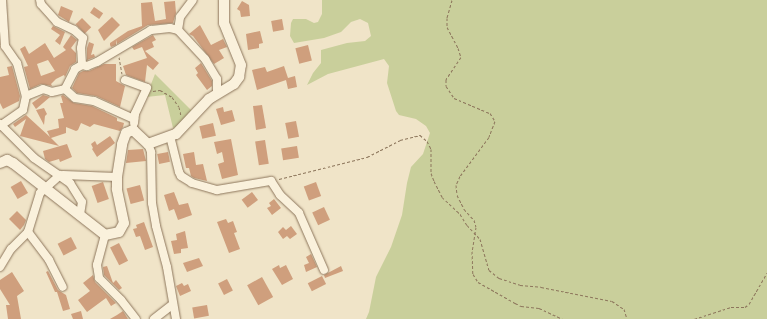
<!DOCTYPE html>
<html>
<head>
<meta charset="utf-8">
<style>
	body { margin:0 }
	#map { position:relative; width:767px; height:319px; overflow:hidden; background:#f0e4c8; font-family:"Roboto Serif",serif }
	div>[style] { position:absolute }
	.green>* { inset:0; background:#c9cf9b }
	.building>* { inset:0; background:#cf9f7d; transform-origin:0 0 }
	.path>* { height:1px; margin-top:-0.5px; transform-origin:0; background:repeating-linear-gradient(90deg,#8d765c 0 3px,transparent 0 5px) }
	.roads { filter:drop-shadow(0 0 1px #8d765c) drop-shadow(0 0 1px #8d765c) }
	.minor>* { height:8px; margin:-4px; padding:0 4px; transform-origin:4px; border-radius:4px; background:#faf1dc }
	.tertiary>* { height:10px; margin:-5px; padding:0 5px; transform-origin:5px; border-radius:5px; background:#faf1dc }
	span { translate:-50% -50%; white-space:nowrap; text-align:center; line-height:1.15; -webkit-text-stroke:3px #f7eed8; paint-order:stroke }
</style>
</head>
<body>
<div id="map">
	<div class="green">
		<div style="clip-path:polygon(322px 0,767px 0,767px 319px,366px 319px,369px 312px,376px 277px,391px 247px,402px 215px,407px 183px,411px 167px,423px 154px,430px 133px,426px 126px,416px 119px,399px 115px,396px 111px,387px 83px,389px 66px,384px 59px,328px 74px,307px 85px,313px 73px,321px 63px,321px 50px,347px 43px,365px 41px,371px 36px,368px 23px,360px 19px,351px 22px,341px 32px,324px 38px,294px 43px,290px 36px,291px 23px,293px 19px,306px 19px,314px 23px,318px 22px,322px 14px)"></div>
		<div style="clip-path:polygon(155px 74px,192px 111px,178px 126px,173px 128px,165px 95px,146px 97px)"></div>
	</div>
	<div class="building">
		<div style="clip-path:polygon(175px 1px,176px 13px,173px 23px,148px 25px,117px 44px,116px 40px,116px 45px,111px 47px,110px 45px,110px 43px,128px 31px,142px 26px,141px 3px,152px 2px,155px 21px,166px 19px,164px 2px)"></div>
		<div style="clip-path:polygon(242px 1px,249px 5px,250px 16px,241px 17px,240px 11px,237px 9px)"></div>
		<div style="clip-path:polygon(61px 6px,73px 11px,69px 22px,58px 15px)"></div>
		<div style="left:94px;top:7px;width:11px;height:7px;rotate:34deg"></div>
		<div style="clip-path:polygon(112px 17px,120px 25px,104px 41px,98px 30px)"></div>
		<div style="left:82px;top:18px;width:13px;height:9px;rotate:45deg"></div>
		<div style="left:282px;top:19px;width:11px;height:11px;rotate:80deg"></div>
		<div style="clip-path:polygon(200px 25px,211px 45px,223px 39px,227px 47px,219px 50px,224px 58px,214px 64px,193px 36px,189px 34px)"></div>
		<div style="clip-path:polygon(53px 26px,65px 32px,60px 45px,55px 41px,60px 35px,51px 29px)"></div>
		<div style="clip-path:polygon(260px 31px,263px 43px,259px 44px,259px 48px,248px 50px,246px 34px)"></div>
		<div style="clip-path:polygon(evenodd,71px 35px,77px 40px,71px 48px,76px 53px,76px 62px,70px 66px,65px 77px,64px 75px,56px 79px,51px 84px,52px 86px,41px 84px,30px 89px,24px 67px,28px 66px,20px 49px,25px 46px,29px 54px,45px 43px,54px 58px,66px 50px,63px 47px,71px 35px,48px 60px,55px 71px,41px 76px,37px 64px,48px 60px)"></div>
		<div style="clip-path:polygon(153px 35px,156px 40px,152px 42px,154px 47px,145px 51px,159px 63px,153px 70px,147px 65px,145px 82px,126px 75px,123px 66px,147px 58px,142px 47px,134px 50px,132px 47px)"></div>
		<div style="clip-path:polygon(89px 42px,94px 44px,91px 55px,94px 54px,95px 57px,87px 60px,87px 48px)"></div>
		<div style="left:308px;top:45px;width:16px;height:13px;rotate:76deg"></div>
		<div style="clip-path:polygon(201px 63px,212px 81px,212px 86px,207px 90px,196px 75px,198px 73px,195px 68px)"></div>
		<div style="clip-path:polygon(104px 64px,116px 64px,116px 81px,125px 86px,120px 107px,96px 96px,77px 93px,72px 88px,79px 73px,83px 71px,89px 71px)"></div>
		<div style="clip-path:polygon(12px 66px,20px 96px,19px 101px,3px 109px,0 103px,0 77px,9px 75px,7px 67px)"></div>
		<div style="clip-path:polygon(284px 66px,288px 78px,295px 76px,297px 87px,288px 89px,286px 80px,257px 90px,252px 70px,265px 67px,267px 72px)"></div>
		<div style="clip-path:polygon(43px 95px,50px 97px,36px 109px,32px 103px)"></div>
		<div style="clip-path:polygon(63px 95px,74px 103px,92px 106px,117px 118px,117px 121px,124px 123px,123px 127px,120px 131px,94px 124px,90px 127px,81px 123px,78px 130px,76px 131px,66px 127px,66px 133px,51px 138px,59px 146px,20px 136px,26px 119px,15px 127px,13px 124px,26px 115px,50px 137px,47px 131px,59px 128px,58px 119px,64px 118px,60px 103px,63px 103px,61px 96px)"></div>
		<div style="clip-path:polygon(262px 105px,266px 128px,256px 130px,253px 106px)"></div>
		<div style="clip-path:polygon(223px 107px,224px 112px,232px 110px,235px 121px,221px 125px,216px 109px)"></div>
		<div style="clip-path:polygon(44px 108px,47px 114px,45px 116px,44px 125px,36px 110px)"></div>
		<div style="left:296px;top:121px;width:16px;height:11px;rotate:79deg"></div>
		<div style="left:213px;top:123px;width:13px;height:14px;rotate:77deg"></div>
		<div style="clip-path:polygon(110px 136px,115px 143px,97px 157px,92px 149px,93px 148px,91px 144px,95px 141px,97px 145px)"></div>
		<div style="clip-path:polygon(231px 139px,238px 175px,222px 179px,218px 164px,224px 162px,222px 152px,217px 154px,214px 142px)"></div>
		<div style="left:265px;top:140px;width:24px;height:10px;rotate:81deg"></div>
		<div style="clip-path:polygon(67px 144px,72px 157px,60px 162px,59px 159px,49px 162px,45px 159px,43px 151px)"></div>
		<div style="left:297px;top:146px;width:12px;height:16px;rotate:81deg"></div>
		<div style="clip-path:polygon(143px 149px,146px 161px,126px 163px,128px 150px)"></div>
		<div style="left:168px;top:152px;width:10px;height:11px;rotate:79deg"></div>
		<div style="clip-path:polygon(194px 152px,196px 165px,203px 164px,207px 181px,194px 178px,191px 176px,189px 168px,186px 168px,183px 154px)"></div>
		<div style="left:21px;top:181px;width:14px;height:12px;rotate:60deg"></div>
		<div style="left:103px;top:182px;width:18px;height:12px;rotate:71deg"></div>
		<div style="left:316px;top:182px;width:15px;height:13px;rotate:70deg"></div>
		<div style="left:140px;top:185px;width:16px;height:14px;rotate:75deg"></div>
		<div style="clip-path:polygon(174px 192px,179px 205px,188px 203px,192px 215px,178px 220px,174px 209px,169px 211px,164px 195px)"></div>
		<div style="left:252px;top:192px;width:10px;height:13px;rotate:53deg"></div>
		<div style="clip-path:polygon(274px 199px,281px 208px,272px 215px,267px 208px,271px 206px,269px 203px)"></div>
		<div style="left:324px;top:207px;width:14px;height:13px;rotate:65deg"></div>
		<div style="clip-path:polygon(17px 211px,26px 220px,24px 225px,20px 230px,9px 219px)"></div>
		<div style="clip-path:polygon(226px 219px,228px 223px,233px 221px,237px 232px,234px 233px,240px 249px,229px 253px,217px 222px)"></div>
		<div style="clip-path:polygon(144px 222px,153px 247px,145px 250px,140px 236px,136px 237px,133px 229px,137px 228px,136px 225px)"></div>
		<div style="clip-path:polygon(291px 226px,297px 234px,290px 239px,287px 236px,283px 239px,278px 232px,283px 227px,286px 230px)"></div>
		<div style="clip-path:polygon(185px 231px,188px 248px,181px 249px,181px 253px,174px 254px,171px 241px,177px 240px,176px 234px)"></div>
		<div style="left:71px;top:237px;width:13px;height:15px;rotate:63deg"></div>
		<div style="left:119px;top:243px;width:20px;height:10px;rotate:63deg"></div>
		<div style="clip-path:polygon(311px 254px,317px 267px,306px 272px,304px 265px,309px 263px,306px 257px)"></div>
		<div style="clip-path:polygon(199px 258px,203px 266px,187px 272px,183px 263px)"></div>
		<div style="clip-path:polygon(279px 265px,280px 268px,286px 265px,293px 279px,282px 285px,272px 269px)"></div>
		<div style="clip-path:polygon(107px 266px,113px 283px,116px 280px,122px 288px,119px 290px,104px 275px,103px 267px)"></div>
		<div style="clip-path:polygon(341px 266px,343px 271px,325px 278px,324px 275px)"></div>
		<div style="clip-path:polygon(48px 271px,58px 290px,66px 295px,70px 309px,63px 311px,57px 292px,55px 292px,46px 272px)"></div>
		<div style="clip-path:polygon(12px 272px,24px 291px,17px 296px,21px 319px,8px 319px,6px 305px,10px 305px,0 289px,0 280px)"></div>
		<div style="clip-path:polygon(93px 275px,95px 282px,116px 303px,111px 306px,106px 298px,87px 312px,78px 300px,90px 291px,83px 283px)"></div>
		<div style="left:322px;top:276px;width:9px;height:16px;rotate:63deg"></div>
		<div style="left:262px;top:277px;width:23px;height:17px;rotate:61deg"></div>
		<div style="left:227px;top:279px;width:13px;height:10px;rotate:63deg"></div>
		<div style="clip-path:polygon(182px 283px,184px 286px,188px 284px,191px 291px,180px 296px,176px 286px)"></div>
		<div style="left:207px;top:305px;width:11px;height:15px;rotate:80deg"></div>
		<div style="clip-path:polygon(81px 311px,83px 319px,73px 319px,71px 314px)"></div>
		<div style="clip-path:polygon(123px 311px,128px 319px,110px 319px,117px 315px)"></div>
	</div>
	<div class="path">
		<div style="left:452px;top:0;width:19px;rotate:106deg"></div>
		<div style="left:447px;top:18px;width:9px;rotate:90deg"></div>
		<div style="left:447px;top:27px;width:24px;rotate:62deg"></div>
		<div style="left:458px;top:48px;width:9px;rotate:72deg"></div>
		<div style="left:461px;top:57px;width:27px;rotate:124deg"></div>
		<div style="left:446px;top:79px;width:7px;rotate:90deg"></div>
		<div style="left:446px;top:86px;width:14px;rotate:56deg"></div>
		<div style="left:454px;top:98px;width:39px;rotate:23deg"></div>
		<div style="left:490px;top:113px;width:9px;rotate:58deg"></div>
		<div style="left:495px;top:121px;width:17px;rotate:111deg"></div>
		<div style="left:489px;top:137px;width:49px;rotate:126.6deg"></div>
		<div style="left:460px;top:176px;width:10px;rotate:114deg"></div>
		<div style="left:456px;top:185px;width:10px;rotate:84deg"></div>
		<div style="left:457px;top:195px;width:16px;rotate:63deg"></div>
		<div style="left:464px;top:209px;width:15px;rotate:48deg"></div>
		<div style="left:474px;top:220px;width:7px;rotate:74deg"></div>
		<div style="left:476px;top:227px;width:24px;rotate:99deg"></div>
		<div style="left:472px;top:251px;width:23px;rotate:88deg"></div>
		<div style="left:473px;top:274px;width:9px;rotate:58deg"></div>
		<div style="left:478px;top:282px;width:43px;rotate:29.6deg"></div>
		<div style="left:515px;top:303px;width:7px;rotate:27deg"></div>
		<div style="left:521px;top:306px;width:18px;rotate:6deg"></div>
		<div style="left:539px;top:308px;width:26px;rotate:25deg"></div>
		<div style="left:119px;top:57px;width:17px;rotate:80deg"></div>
		<div style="left:153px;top:91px;width:7px;rotate:-8deg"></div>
		<div style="left:160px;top:90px;width:14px;rotate:30deg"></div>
		<div style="left:172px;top:97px;width:12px;rotate:55deg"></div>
		<div style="left:179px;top:107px;width:9px;rotate:77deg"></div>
		<div style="left:279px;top:179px;width:91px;rotate:-14deg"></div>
		<div style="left:367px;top:157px;width:37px;rotate:-27deg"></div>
		<div style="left:400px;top:140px;width:21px;rotate:-14deg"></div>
		<div style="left:420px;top:135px;width:9px;rotate:41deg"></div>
		<div style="left:427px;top:141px;width:9px;rotate:63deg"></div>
		<div style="left:431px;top:149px;width:24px;rotate:90deg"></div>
		<div style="left:431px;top:173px;width:9px;rotate:69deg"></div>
		<div style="left:434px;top:181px;width:18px;rotate:63deg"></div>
		<div style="left:442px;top:197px;width:25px;rotate:43deg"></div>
		<div style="left:460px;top:214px;width:13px;rotate:58deg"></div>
		<div style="left:467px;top:225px;width:19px;rotate:47deg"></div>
		<div style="left:480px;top:239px;width:32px;rotate:74deg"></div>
		<div style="left:489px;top:270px;width:13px;rotate:39deg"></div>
		<div style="left:499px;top:278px;width:22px;rotate:18deg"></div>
		<div style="left:520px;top:285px;width:21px;rotate:5deg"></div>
		<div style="left:541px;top:287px;width:72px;rotate:11.2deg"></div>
		<div style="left:612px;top:301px;width:14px;rotate:34deg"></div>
		<div style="left:624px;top:309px;width:10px;rotate:73deg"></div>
		<div style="left:694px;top:319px;width:39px;rotate:-18deg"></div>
		<div style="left:731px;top:307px;width:14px"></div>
		<div style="left:745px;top:307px;width:5px;rotate:-37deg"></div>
		<div style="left:749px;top:304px;width:36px;rotate:-60deg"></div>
	</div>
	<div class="roads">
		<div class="minor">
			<div style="left:2px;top:0;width:46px;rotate:86.3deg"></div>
			<div style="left:5px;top:46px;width:21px;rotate:55deg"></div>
			<div style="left:17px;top:63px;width:34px;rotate:75deg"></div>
			<div style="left:178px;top:30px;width:13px;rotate:-81deg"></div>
			<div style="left:180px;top:17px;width:21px;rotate:-53deg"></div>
			<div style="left:82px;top:65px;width:5px;rotate:11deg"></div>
			<div style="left:87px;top:66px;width:11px;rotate:-22deg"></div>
			<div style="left:97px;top:62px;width:63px;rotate:-30.7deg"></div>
			<div style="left:151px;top:30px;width:19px;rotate:-6deg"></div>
			<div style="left:170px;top:28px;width:8px;rotate:14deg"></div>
			<div style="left:178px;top:30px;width:40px;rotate:47deg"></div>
			<div style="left:205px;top:59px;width:23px;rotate:59deg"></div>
			<div style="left:217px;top:79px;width:14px;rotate:90deg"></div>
			<div style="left:125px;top:80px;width:23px;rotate:20deg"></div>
			<div style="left:147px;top:88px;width:29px;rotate:115deg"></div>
			<div style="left:135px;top:114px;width:9px;rotate:96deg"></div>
			<div style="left:65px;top:89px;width:13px;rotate:42deg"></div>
			<div style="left:75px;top:98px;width:19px;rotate:9deg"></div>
			<div style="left:94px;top:101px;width:44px;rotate:24.2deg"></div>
			<div style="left:0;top:124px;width:48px;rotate:45deg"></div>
			<div style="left:34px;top:158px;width:44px;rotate:34.8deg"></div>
			<div style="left:70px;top:183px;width:22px;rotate:58deg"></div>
			<div style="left:82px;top:202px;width:12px;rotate:99deg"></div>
			<div style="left:0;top:126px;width:28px;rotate:-35deg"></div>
			<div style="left:23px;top:110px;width:14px;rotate:-78deg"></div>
			<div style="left:26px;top:96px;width:18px;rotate:-22deg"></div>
			<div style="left:43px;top:89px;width:9px;rotate:18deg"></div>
			<div style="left:52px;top:92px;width:13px;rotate:-13deg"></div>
			<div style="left:65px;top:89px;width:22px;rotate:-63deg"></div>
			<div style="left:75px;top:69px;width:8px;rotate:-30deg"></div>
			<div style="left:82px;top:65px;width:17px;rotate:-93deg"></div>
			<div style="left:81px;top:48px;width:10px;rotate:-79deg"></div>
			<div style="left:83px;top:38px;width:12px;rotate:-138deg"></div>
			<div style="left:74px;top:30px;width:19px;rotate:-155deg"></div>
			<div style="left:57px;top:22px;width:24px;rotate:-132deg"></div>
			<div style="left:41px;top:4px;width:4px;rotate:-104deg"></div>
			<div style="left:170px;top:136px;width:37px;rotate:76deg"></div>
			<div style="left:179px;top:172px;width:4px;rotate:63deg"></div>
			<div style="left:181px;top:176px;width:13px;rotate:32deg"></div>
			<div style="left:192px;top:183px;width:26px;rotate:16deg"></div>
			<div style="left:217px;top:190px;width:55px;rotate:-9.5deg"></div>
			<div style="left:271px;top:181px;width:17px;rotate:57deg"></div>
			<div style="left:280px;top:195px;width:26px;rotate:43deg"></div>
			<div style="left:299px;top:213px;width:62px;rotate:66.3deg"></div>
			<div style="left:148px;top:144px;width:9px;rotate:69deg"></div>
			<div style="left:151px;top:152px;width:51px;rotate:88.9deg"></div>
			<div style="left:152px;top:203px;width:23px;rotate:80deg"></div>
			<div style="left:156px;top:226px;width:42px;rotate:75deg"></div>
			<div style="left:167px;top:267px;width:53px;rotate:80.2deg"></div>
			<div style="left:63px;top:175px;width:54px;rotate:2.1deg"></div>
			<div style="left:28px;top:232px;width:35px;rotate:53deg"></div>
			<div style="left:49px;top:260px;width:30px;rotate:63deg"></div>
			<div style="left:105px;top:235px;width:31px;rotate:105deg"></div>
			<div style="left:97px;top:265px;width:13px;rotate:81deg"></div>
			<div style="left:99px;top:278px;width:31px;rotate:45deg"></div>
			<div style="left:121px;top:300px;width:24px;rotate:52deg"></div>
			<div style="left:0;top:267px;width:21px;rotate:-59deg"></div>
			<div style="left:11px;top:249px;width:24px;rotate:-45deg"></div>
			<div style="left:28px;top:232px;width:41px;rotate:-72.9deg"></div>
			<div style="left:40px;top:193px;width:27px;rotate:-42deg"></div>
			<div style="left:154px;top:319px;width:24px;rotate:-38deg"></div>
		</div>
		<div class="tertiary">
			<div style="left:0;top:163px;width:8px;rotate:-23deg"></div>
			<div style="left:7px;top:160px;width:7px;rotate:27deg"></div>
			<div style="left:13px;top:163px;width:117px;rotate:38deg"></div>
			<div style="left:105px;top:235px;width:14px;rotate:-12deg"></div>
			<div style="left:119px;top:232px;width:10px;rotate:-61deg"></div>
			<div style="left:124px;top:223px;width:35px;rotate:-102deg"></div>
			<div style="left:117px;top:189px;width:12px;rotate:-90deg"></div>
			<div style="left:117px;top:177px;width:33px;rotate:-81deg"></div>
			<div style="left:122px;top:144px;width:12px;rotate:-70deg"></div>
			<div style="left:126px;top:133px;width:8px;rotate:-23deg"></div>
			<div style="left:133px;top:130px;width:21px;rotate:43deg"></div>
			<div style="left:148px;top:144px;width:30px;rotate:-20deg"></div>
			<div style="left:176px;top:134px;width:48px;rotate:-46.7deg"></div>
			<div style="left:209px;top:99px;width:29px;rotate:-31deg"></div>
			<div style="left:234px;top:84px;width:9px;rotate:-54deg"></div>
			<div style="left:239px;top:77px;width:12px;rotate:-81deg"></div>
			<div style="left:241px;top:65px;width:45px;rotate:-112deg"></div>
			<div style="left:224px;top:23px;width:23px;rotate:-90deg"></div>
		</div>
	</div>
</div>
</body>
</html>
